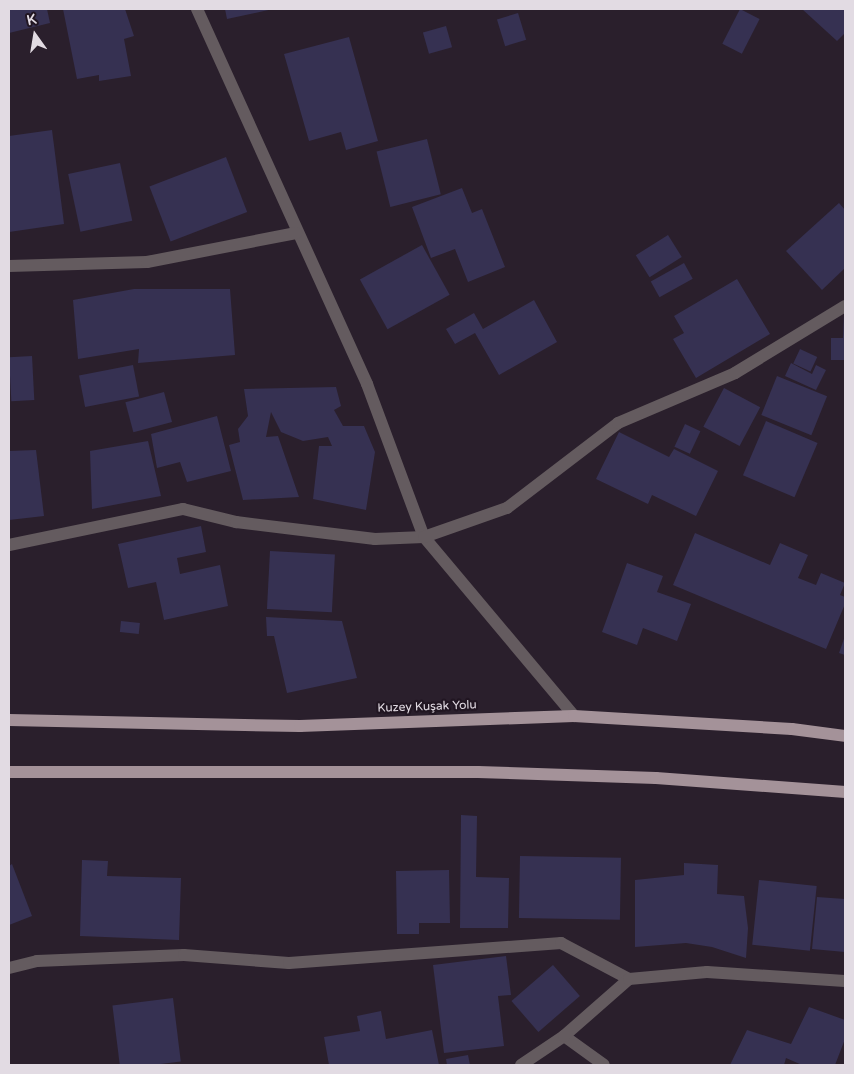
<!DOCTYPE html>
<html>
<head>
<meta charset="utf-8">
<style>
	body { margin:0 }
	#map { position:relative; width:854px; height:1074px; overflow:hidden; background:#2a1f2c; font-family:"Varela Round",sans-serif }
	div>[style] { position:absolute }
	.building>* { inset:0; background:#363152; transform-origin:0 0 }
	.minor>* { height:12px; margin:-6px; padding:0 6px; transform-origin:6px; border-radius:6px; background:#645b5f }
	.major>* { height:12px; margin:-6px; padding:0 6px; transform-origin:6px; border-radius:6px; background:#a49299 }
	span { translate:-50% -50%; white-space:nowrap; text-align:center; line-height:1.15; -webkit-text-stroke:4.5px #211622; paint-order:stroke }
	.street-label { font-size:12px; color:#e2dbe3 }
	.frame { position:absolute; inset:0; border:10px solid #e2dbe3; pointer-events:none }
	.north { position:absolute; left:10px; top:10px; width:50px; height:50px; -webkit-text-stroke:4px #211622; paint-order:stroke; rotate:347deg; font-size:14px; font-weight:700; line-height:20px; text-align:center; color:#e2dbe3 }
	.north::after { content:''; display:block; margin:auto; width:18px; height:22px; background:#e2dbe3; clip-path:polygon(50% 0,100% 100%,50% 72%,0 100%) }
</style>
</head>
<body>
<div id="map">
	<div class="building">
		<div style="clip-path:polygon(9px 9px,47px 9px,50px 23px,9px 33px)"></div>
		<div style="clip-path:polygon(63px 9px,125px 9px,134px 36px,124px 39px,131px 76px,99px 81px,99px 75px,77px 79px)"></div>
		<div style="clip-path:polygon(225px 9px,273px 9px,227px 19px)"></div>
		<div style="left:740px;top:9px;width:22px;height:39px;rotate:27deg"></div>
		<div style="clip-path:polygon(802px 9px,845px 9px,845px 33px,837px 41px)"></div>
		<div style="left:518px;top:13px;width:28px;height:22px;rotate:73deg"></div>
		<div style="left:446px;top:26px;width:22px;height:24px;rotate:74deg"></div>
		<div style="clip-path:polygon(349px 37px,378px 141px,346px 150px,341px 132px,309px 141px,284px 54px)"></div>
		<div style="clip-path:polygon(52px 130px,64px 224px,9px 232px,9px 136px)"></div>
		<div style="left:427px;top:139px;width:57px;height:52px;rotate:76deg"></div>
		<div style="left:226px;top:157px;width:59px;height:82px;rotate:69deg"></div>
		<div style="left:120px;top:163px;width:59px;height:53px;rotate:78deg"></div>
		<div style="clip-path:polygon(462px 188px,472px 213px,482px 209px,505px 267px,468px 282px,455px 249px,431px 258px,412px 207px)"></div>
		<div style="clip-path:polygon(839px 203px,845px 210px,845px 268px,822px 290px,786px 251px)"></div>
		<div style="left:668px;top:235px;width:26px;height:38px;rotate:58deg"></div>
		<div style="left:422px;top:245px;width:57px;height:71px;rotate:61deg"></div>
		<div style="left:684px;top:263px;width:18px;height:38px;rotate:61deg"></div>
		<div style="clip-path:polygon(737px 279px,770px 334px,696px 378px,673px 339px,684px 333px,674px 316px)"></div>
		<div style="clip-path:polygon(134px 289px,230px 289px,235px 355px,138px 363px,139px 349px,78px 359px,73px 300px)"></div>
		<div style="clip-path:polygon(534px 300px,557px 342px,499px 375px,475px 333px,455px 344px,446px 329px,474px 313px,483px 329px)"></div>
		<div style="clip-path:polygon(843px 314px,845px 360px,831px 360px,831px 338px,843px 338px)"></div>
		<div style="left:800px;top:349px;width:19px;height:16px;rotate:25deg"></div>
		<div style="left:32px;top:356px;width:44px;height:23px;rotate:87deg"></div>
		<div style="clip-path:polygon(791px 363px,812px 374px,816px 365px,826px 370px,816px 390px,785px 376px)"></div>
		<div style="left:133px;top:365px;width:32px;height:55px;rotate:79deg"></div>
		<div style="left:777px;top:376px;width:54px;height:42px;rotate:22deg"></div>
		<div style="clip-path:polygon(336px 387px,341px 406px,334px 410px,343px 426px,364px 426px,375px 452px,366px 510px,313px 499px,319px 446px,332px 446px,328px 437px,303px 441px,281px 432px,271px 412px,266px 437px,278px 436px,299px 497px,243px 500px,229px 445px,240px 442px,238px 429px,248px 416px,244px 389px)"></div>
		<div style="left:724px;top:388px;width:41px;height:44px;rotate:28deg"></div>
		<div style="left:164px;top:392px;width:31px;height:40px;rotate:75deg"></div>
		<div style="clip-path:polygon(217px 416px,231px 471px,187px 482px,180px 462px,157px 468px,151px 434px)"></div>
		<div style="left:766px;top:421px;width:56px;height:59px;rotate:23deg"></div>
		<div style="left:685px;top:424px;width:17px;height:25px;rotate:25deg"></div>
		<div style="clip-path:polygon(619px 432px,669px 457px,674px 449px,718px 471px,696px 516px,652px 495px,648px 504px,596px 479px)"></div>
		<div style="clip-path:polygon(148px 441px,161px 496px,92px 509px,90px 451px)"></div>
		<div style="clip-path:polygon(36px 450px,44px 516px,9px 520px,9px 451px)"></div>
		<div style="clip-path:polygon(201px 526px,206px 552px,177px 558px,180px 574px,220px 565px,228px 606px,164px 620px,156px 582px,128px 588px,118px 544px)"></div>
		<div style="clip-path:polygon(695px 533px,770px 565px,780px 543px,808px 555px,798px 578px,816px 585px,821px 573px,845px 583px,840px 595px,845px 597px,845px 604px,826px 649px,673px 585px)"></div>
		<div style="left:270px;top:551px;width:65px;height:58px;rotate:3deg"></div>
		<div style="clip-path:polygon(627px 563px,663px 576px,657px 592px,691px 604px,677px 641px,643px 628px,637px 645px,602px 632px)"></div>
		<div style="clip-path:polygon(266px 617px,342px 621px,357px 678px,287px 693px,274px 636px,267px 636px)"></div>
		<div style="left:121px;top:621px;width:19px;height:11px;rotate:6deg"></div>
		<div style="clip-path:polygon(845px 636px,845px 655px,839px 653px)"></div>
		<div style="clip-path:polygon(461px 815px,477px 816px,476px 877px,509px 878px,508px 928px,460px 928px)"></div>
		<div style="left:520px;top:856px;width:101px;height:62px;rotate:1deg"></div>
		<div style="clip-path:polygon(82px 860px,108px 861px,107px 876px,181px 878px,179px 940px,80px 936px)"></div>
		<div style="clip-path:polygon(684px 863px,718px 865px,717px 894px,744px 896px,748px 928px,746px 958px,712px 947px,686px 943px,635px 947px,635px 880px,684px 875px)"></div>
		<div style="clip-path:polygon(12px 864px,32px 916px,9px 925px,9px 866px)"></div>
		<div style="clip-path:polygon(449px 870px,450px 923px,419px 923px,419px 934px,397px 934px,396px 871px)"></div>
		<div style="left:759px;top:880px;width:58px;height:65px;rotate:6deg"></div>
		<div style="clip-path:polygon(817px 897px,845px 899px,845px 952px,812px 949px)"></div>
		<div style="clip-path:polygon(506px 956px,511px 995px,498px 996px,504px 1046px,444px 1053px,433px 965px)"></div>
		<div style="left:553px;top:965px;width:41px;height:55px;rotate:49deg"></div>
		<div style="left:173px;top:998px;width:64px;height:61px;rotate:83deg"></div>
		<div style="clip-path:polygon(809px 1007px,845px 1020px,845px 1039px,835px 1065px,802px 1065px,786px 1058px,784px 1065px,730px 1065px,747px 1030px,791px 1044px)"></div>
		<div style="clip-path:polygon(381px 1011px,386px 1039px,432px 1030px,439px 1065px,329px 1065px,324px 1037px,360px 1031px,357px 1016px)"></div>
		<div style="clip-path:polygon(468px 1055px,470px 1065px,447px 1065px,446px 1059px)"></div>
	</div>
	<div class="minor">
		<div style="left:197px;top:9px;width:412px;rotate:65.6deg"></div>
		<div style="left:367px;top:384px;width:163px;rotate:69.6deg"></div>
		<div style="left:424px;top:537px;width:234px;rotate:50deg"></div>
		<div style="left:9px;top:266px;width:138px;rotate:-1.7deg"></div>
		<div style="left:147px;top:262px;width:152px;rotate:-11deg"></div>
		<div style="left:9px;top:545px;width:178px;rotate:-11.7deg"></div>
		<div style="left:183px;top:509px;width:55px;rotate:13.8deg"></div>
		<div style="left:236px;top:522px;width:140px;rotate:7deg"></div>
		<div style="left:375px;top:539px;width:49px;rotate:-2.3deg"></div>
		<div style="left:424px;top:537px;width:88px;rotate:-19.3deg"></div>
		<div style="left:507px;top:508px;width:140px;rotate:-37.4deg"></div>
		<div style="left:618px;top:423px;width:127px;rotate:-23.1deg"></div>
		<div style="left:735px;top:373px;width:129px;rotate:-31.3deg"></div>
		<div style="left:9px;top:968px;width:29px;rotate:-14deg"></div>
		<div style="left:37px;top:961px;width:147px;rotate:-2.3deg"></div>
		<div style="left:184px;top:955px;width:105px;rotate:4.4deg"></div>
		<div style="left:289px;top:963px;width:273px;rotate:-4.2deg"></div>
		<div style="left:561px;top:943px;width:77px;rotate:27.9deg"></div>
		<div style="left:564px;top:1036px;width:49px;rotate:35.9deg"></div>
		<div style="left:521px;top:1065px;width:52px;rotate:-34deg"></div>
		<div style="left:564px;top:1036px;width:86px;rotate:-41.2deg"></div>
		<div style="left:629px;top:979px;width:78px;rotate:-5.1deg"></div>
		<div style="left:707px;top:972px;width:138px;rotate:3.7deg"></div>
	</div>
	<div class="major">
		<div style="left:9px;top:720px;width:291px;rotate:1.2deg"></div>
		<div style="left:300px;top:726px;width:274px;rotate:-2.1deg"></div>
		<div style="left:574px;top:716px;width:218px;rotate:3.4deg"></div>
		<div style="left:792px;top:729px;width:53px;rotate:7.5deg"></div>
		<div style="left:9px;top:772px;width:469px"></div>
		<div style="left:478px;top:772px;width:178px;rotate:1.9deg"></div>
		<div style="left:656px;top:778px;width:190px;rotate:4.2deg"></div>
	</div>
	<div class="street-label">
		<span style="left:427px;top:707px;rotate:-2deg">Kuzey Kuşak Yolu</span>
	</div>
	<div class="frame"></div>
	<div class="north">K</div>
</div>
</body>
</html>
